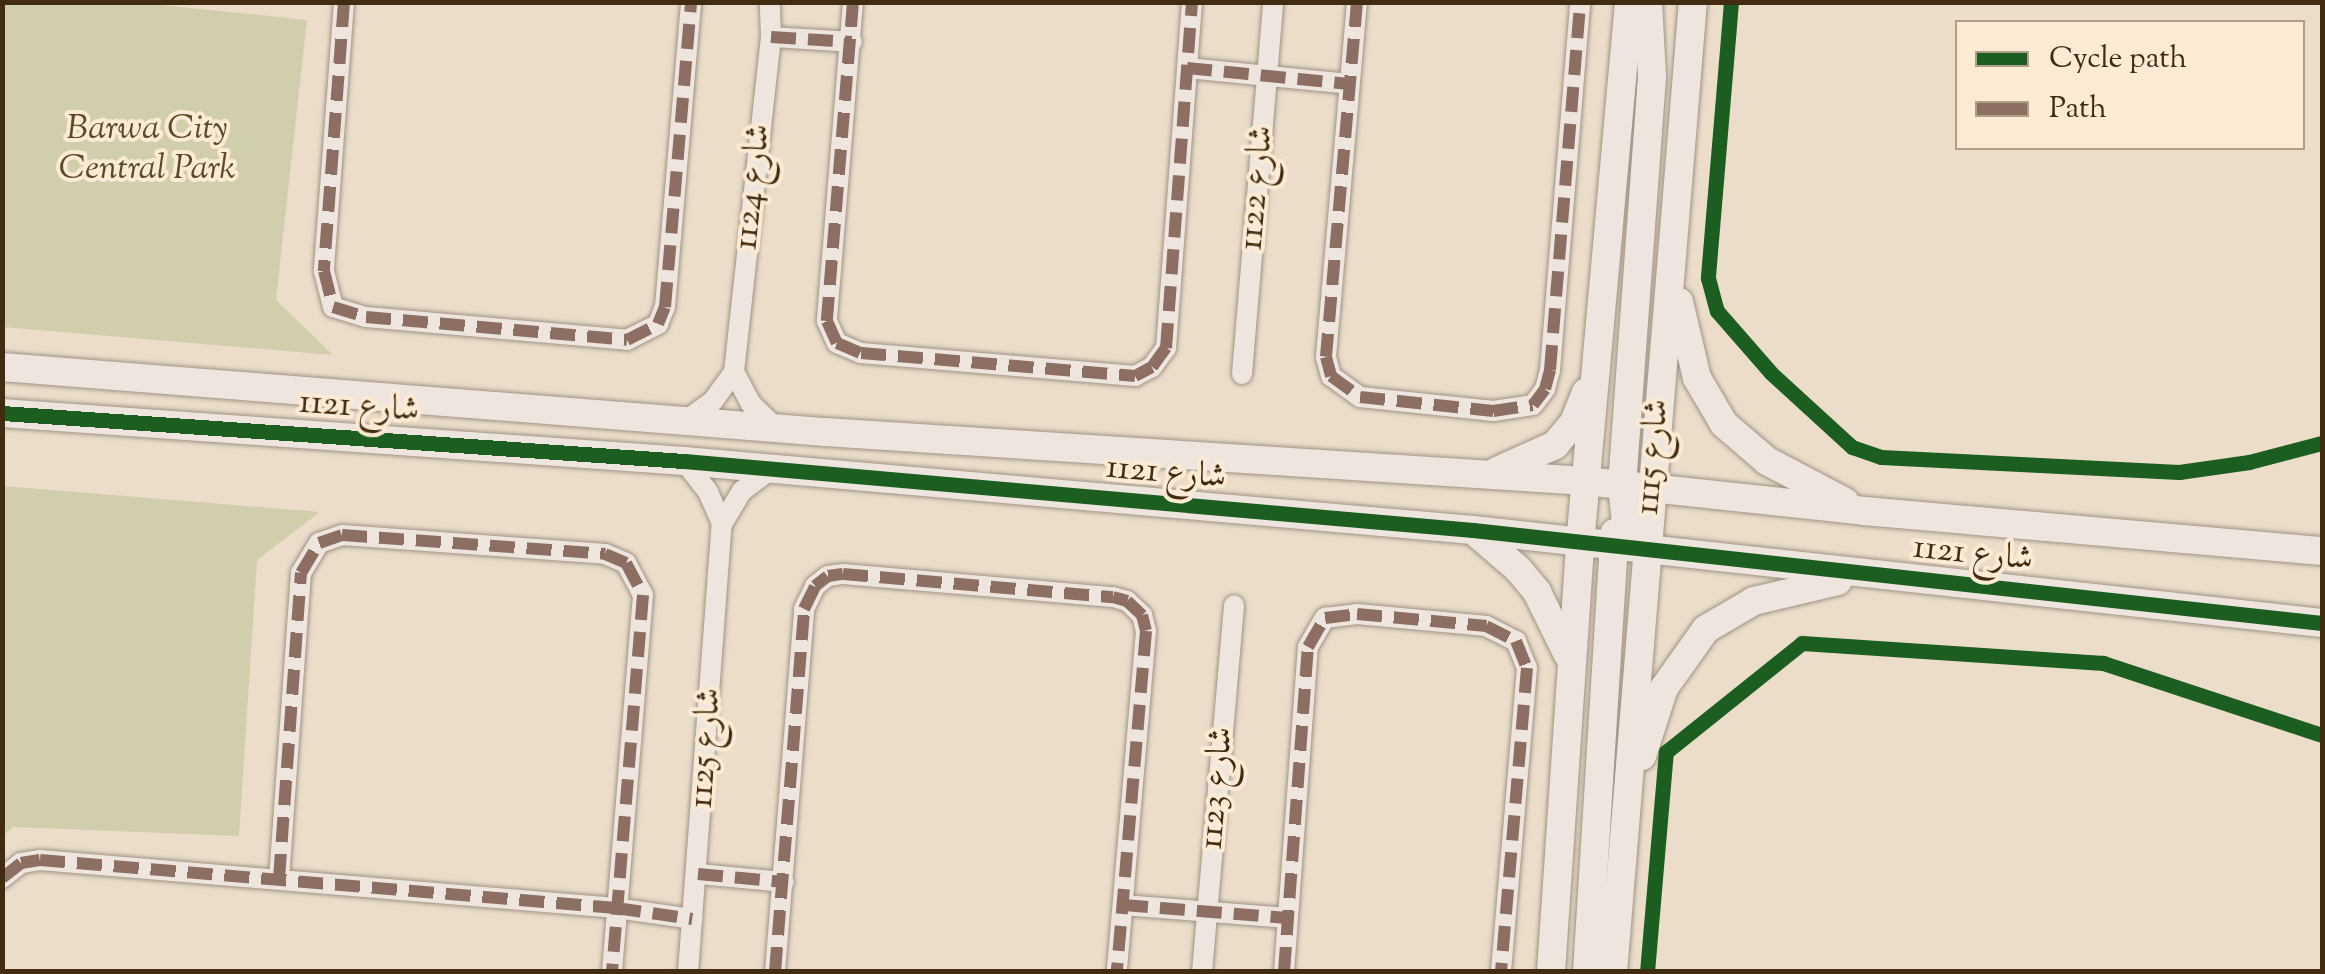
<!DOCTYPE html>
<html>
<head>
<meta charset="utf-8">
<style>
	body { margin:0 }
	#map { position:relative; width:2325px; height:974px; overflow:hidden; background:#ecddca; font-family:"Sorts Mill Goudy",Amiri,serif }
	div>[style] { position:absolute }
	.green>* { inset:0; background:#d1ceac }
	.roads { filter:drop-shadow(0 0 2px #9e9385) drop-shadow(0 0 2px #9e9385) }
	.street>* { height:20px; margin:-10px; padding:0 10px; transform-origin:10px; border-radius:10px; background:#eee6de }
	.secondary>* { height:28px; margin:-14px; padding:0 14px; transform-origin:14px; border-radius:14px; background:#eee6de }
	.quiet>* { height:12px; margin-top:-6px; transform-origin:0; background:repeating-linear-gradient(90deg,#8d6e63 0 25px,transparent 0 37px) }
	.cycleway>* { height:15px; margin:-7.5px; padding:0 7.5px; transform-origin:7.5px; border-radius:7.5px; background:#1b5e20 }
	span { translate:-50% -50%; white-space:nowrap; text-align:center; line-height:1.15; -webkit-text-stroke:8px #fbead4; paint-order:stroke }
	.park-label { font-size:35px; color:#5a4a2b; font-style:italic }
	.street-label { font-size:35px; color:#422c11 }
	.frame { position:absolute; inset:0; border:5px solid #422c11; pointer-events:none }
	.legend { position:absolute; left:1955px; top:20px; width:350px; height:130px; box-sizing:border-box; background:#fbead4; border:2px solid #b19e86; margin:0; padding:12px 18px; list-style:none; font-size:30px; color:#422c11 }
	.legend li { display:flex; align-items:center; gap:20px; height:50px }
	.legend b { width:50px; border:2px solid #b19e86 }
</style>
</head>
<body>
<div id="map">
	<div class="green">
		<div style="clip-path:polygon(2px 3px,141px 3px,307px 20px,276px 300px,333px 355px,3px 327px)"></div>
		<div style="clip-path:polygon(3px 486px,320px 512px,257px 560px,239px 836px,13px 827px,3px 836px)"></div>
	</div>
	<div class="roads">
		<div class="street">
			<div style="left:344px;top:2px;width:270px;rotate:94.3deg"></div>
			<div style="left:324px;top:271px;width:37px;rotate:76deg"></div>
			<div style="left:333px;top:307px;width:34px;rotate:17deg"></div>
			<div style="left:366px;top:317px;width:262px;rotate:5deg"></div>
			<div style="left:627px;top:340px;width:35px;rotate:-27deg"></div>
			<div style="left:658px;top:324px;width:18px;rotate:-68deg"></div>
			<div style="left:665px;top:307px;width:306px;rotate:-85.1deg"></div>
			<div style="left:853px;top:2px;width:320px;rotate:94.7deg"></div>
			<div style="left:827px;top:321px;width:24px;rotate:66deg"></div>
			<div style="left:837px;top:343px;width:26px;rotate:23deg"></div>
			<div style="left:861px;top:353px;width:275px;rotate:4.8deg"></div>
			<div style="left:1135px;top:376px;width:19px;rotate:-28deg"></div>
			<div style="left:1152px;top:367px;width:24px;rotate:-54deg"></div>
			<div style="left:1166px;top:348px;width:347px;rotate:-85.7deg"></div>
			<div style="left:1357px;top:2px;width:356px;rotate:95deg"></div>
			<div style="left:1326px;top:357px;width:20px;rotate:75deg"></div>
			<div style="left:1331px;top:376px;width:36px;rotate:36deg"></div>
			<div style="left:1360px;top:397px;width:134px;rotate:6deg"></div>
			<div style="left:1493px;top:411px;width:40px;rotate:-8.5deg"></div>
			<div style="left:1533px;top:405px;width:20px;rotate:-53deg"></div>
			<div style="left:1545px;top:389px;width:20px;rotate:-75deg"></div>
			<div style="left:1550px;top:370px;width:369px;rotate:-85.3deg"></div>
			<div style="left:771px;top:37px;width:81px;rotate:3.5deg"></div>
			<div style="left:1187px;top:68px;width:163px;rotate:5.6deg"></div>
			<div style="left:734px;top:372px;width:36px;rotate:62deg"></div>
			<div style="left:751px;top:404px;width:36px;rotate:44deg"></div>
			<div style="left:1242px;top:374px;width:373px;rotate:-85.2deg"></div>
			<div style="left:684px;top:422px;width:36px;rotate:-36deg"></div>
			<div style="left:713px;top:401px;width:36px;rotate:-54deg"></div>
			<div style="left:734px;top:372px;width:337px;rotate:-83.7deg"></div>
			<div style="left:771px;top:37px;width:35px;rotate:-92deg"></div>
			<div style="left:684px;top:461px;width:39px;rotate:52deg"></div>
			<div style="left:708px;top:492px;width:35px;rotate:66deg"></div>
			<div style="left:698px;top:874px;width:86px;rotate:5.3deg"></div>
			<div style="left:2px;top:878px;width:24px;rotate:-38deg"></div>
			<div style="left:21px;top:863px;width:19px;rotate:-9deg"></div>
			<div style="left:40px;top:860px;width:578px;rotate:4.76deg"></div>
			<div style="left:616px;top:908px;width:77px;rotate:8.2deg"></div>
			<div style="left:279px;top:879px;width:307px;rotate:-85.9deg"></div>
			<div style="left:301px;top:573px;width:35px;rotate:-59deg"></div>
			<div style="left:319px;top:543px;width:24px;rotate:-19deg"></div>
			<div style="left:342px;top:535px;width:264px;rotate:4.1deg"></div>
			<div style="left:605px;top:554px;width:23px;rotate:23deg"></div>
			<div style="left:626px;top:563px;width:36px;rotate:62deg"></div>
			<div style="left:643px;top:595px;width:378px;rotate:94.7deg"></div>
			<div style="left:1123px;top:905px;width:165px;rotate:4.5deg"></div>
			<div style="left:688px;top:972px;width:449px;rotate:-85.7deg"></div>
			<div style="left:722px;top:524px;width:39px;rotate:-59deg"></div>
			<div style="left:742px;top:491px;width:38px;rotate:-37deg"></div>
			<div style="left:775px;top:972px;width:364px;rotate:-85.4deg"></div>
			<div style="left:804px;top:609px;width:25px;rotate:-64deg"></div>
			<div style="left:815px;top:586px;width:16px;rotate:-38deg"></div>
			<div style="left:828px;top:576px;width:15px;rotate:-8deg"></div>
			<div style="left:843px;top:574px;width:271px;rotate:4.9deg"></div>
			<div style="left:1113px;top:597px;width:15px;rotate:16deg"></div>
			<div style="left:1127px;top:601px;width:21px;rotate:43deg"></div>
			<div style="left:1142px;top:615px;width:16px;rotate:76deg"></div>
			<div style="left:1146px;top:631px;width:342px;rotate:94.9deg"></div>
			<div style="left:1202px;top:972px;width:368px;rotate:-85deg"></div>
			<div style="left:1284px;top:972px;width:326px;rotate:-85.8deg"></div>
			<div style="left:1308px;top:647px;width:34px;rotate:-60deg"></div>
			<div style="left:1325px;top:618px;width:32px;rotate:-7deg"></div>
			<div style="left:1357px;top:614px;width:130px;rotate:5.3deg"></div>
			<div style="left:1486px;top:626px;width:34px;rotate:27deg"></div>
			<div style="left:1516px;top:641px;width:29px;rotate:68deg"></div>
			<div style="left:1527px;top:668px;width:305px;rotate:94.9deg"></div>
		</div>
		<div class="secondary">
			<div style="left:1679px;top:302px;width:78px;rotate:76.7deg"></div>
			<div style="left:1697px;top:378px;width:53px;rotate:59.6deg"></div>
			<div style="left:1724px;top:424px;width:57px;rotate:40.7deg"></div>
			<div style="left:1767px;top:461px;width:88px;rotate:27.7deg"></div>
			<div style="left:2px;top:367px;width:826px;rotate:4.52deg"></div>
			<div style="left:825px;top:432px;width:762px;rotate:3.69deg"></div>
			<div style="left:1585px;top:481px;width:281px;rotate:6.1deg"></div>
			<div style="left:1864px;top:511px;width:460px;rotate:5deg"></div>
			<div style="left:2px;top:413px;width:684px;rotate:4.03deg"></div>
			<div style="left:684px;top:461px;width:792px;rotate:5deg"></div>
			<div style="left:1473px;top:530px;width:854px;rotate:6.25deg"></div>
			<div style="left:1497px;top:471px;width:64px;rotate:-24.1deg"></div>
			<div style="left:1555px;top:445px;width:30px;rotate:-50deg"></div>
			<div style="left:1574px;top:422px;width:32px;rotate:-68deg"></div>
			<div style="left:1475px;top:532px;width:57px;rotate:40.7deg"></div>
			<div style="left:1518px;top:569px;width:30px;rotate:50deg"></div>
			<div style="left:1537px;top:592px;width:70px;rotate:63.8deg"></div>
			<div style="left:1645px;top:551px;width:34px;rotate:-124deg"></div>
			<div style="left:1626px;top:523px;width:38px;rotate:-96deg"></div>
			<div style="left:1622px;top:485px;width:410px;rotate:-85.8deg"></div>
			<div style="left:1652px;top:76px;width:74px;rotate:-93.1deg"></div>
			<div style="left:1642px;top:756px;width:71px;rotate:-72.1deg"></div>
			<div style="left:1664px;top:688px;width:72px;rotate:-54.6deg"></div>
			<div style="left:1706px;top:629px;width:56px;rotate:-30.3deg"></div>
			<div style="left:1754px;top:601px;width:86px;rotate:-13.4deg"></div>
			<div style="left:1551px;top:972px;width:429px;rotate:-86.1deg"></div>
			<div style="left:1580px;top:544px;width:544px;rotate:-84.83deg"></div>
			<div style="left:1587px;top:972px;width:440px;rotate:-86.4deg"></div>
			<div style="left:1613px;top:972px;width:973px;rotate:-85.29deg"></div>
		</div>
	</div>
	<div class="quiet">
		<div style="left:344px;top:2px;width:270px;rotate:94.3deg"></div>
		<div style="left:324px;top:271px;width:37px;rotate:76deg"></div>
		<div style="left:333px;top:307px;width:34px;rotate:17deg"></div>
		<div style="left:366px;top:317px;width:262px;rotate:5deg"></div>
		<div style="left:627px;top:340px;width:35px;rotate:-27deg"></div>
		<div style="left:658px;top:324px;width:18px;rotate:-68deg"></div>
		<div style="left:665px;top:307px;width:306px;rotate:-85.1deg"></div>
		<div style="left:853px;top:2px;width:320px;rotate:94.7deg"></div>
		<div style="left:827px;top:321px;width:24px;rotate:66deg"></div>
		<div style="left:837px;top:343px;width:26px;rotate:23deg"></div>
		<div style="left:861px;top:353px;width:275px;rotate:4.8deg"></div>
		<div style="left:1135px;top:376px;width:19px;rotate:-28deg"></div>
		<div style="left:1152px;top:367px;width:24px;rotate:-54deg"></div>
		<div style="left:1166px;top:348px;width:347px;rotate:-85.7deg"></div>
		<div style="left:1357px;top:2px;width:356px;rotate:95deg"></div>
		<div style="left:1326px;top:357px;width:20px;rotate:75deg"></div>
		<div style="left:1331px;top:376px;width:36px;rotate:36deg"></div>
		<div style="left:1360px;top:397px;width:134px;rotate:6deg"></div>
		<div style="left:1493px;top:411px;width:40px;rotate:-8.5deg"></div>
		<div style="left:1533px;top:405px;width:20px;rotate:-53deg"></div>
		<div style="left:1545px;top:389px;width:20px;rotate:-75deg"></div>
		<div style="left:1550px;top:370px;width:369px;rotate:-85.3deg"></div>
		<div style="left:771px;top:37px;width:81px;rotate:3.5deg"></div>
		<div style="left:1187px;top:68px;width:163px;rotate:5.6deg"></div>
		<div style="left:698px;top:874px;width:86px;rotate:5.3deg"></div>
		<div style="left:2px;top:878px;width:24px;rotate:-38deg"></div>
		<div style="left:21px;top:863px;width:19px;rotate:-9deg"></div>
		<div style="left:40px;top:860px;width:578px;rotate:4.76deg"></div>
		<div style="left:616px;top:908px;width:77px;rotate:8.2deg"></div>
		<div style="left:279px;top:879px;width:307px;rotate:-85.9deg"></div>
		<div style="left:301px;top:573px;width:35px;rotate:-59deg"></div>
		<div style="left:319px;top:543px;width:24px;rotate:-19deg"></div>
		<div style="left:342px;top:535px;width:264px;rotate:4.1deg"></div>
		<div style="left:605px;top:554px;width:23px;rotate:23deg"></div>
		<div style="left:626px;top:563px;width:36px;rotate:62deg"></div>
		<div style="left:643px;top:595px;width:378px;rotate:94.7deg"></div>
		<div style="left:1123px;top:905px;width:165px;rotate:4.5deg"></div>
		<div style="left:775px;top:972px;width:364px;rotate:-85.4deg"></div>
		<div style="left:804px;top:609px;width:25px;rotate:-64deg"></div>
		<div style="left:815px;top:586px;width:16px;rotate:-38deg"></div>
		<div style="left:828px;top:576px;width:15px;rotate:-8deg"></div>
		<div style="left:843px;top:574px;width:271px;rotate:4.9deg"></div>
		<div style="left:1113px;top:597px;width:15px;rotate:16deg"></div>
		<div style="left:1127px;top:601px;width:21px;rotate:43deg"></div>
		<div style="left:1142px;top:615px;width:16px;rotate:76deg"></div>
		<div style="left:1146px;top:631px;width:342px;rotate:94.9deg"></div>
		<div style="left:1284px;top:972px;width:326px;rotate:-85.8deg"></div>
		<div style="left:1308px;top:647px;width:34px;rotate:-60deg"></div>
		<div style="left:1325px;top:618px;width:32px;rotate:-7deg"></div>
		<div style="left:1357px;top:614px;width:130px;rotate:5.3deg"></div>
		<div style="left:1486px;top:626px;width:34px;rotate:27deg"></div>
		<div style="left:1516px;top:641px;width:29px;rotate:68deg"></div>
		<div style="left:1527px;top:668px;width:305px;rotate:94.9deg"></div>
	</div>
	<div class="cycleway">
		<div style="left:1731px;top:2px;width:277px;rotate:94.8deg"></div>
		<div style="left:1708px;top:278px;width:34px;rotate:75deg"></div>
		<div style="left:1717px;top:311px;width:82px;rotate:48.9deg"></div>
		<div style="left:1771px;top:373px;width:110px;rotate:42.4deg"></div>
		<div style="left:1852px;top:447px;width:31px;rotate:19deg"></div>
		<div style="left:1881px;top:457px;width:298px;rotate:2.9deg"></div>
		<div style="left:2179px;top:472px;width:71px;rotate:-8.1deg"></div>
		<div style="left:2249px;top:462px;width:75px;rotate:-14.6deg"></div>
		<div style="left:2px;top:413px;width:684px;rotate:4.03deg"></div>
		<div style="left:684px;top:461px;width:792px;rotate:5deg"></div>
		<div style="left:1473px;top:530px;width:854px;rotate:6.25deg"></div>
		<div style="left:1647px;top:972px;width:221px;rotate:-85.1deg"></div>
		<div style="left:1666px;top:752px;width:174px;rotate:-38.7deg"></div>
		<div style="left:1802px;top:643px;width:302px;rotate:3.8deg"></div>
		<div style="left:2103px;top:663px;width:231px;rotate:18.2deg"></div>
	</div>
	<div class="park-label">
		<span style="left:147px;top:150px">Barwa City<br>Central Park</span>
	</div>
	<div class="street-label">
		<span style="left:754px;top:187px;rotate:-84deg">شارع 1124</span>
		<span style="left:1258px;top:188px;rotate:-85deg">شارع 1122</span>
		<span style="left:359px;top:408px;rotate:4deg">شارع 1121</span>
		<span style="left:1654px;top:457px;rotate:-85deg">شارع 1115</span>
		<span style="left:1166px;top:474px;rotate:5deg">شارع 1121</span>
		<span style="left:1973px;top:555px;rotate:6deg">شارع 1121</span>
		<span style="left:707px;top:748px;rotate:-86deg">شارع 1125</span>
		<span style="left:1218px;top:788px;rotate:-85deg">شارع 1123</span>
	</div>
	<div class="frame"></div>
	<ul class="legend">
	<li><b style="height:12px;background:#1b5e20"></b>Cycle path</li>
	<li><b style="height:12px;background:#8d6e63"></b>Path</li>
	</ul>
</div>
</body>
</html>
